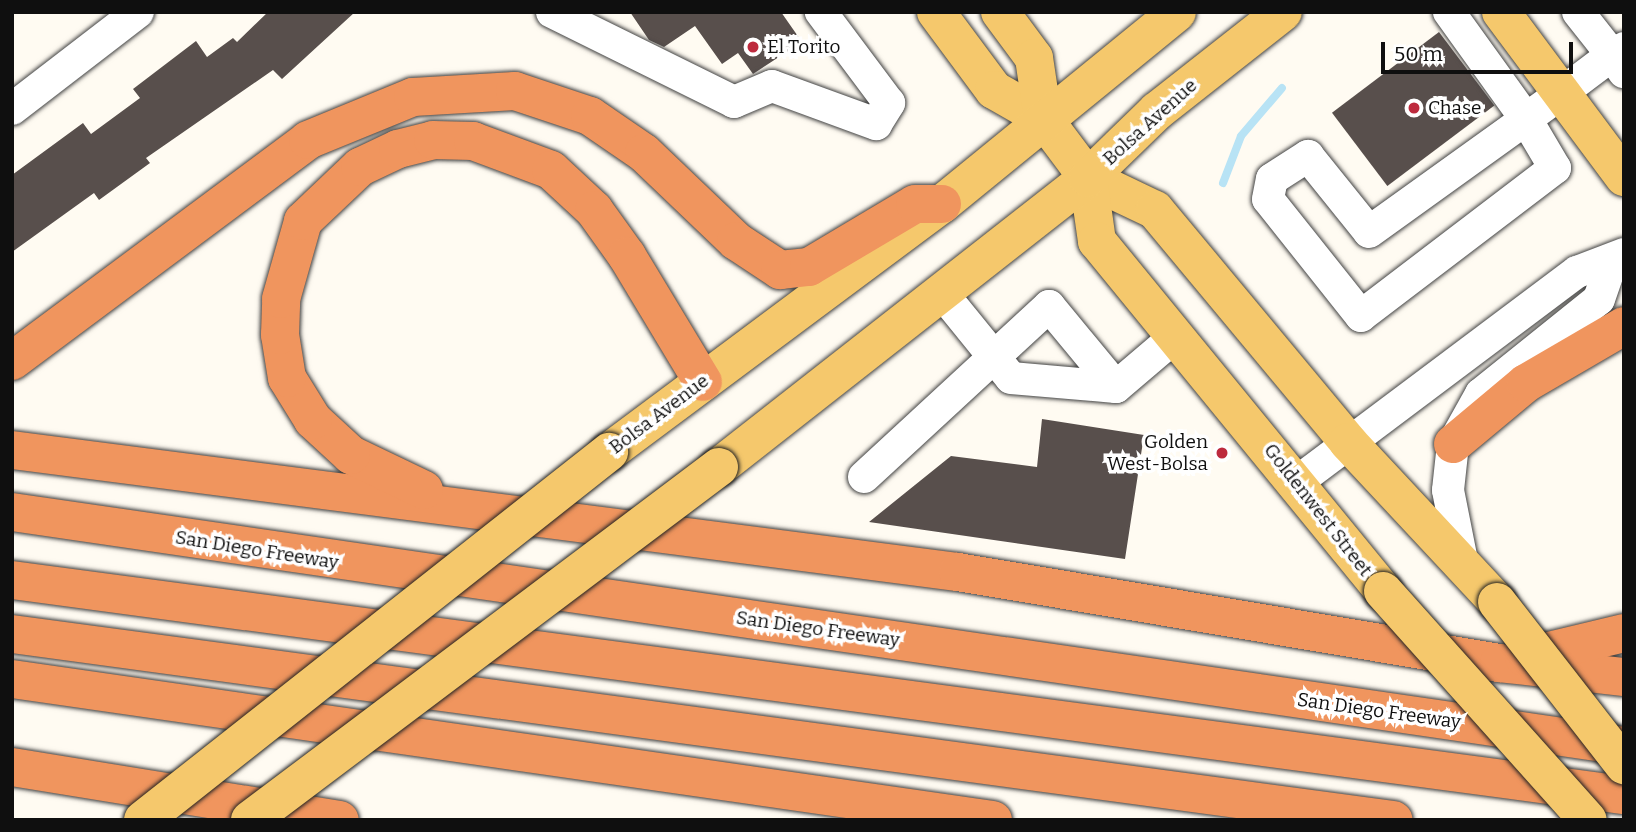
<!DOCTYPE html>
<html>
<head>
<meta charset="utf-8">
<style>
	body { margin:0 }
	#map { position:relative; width:1636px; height:832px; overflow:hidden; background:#fffbf2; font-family:Bitter,serif }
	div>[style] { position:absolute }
	.stream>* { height:8px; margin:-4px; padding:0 4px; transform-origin:4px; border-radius:4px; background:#b8e3f5 }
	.building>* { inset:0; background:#584f4c; transform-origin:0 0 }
	.roads { filter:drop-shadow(0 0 2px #424242) drop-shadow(0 0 2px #424242) }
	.minor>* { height:32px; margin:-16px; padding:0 16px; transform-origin:16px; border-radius:16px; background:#fff }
	.major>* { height:38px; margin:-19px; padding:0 19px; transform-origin:19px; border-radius:19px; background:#f5c86c }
	.highway>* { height:38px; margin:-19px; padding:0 19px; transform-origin:19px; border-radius:19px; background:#f0955e }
	.bridges { filter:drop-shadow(0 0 2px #202020) drop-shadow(0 0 2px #202020) }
	.major-bridge>* { height:38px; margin:-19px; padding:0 19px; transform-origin:19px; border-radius:19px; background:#f5c86c }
	.dots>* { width:19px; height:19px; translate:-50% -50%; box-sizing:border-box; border:4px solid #fff; border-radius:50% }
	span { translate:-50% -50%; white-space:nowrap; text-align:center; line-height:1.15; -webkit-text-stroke:7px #fff; paint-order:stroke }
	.poi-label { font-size:19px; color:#0f0f0f }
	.left { translate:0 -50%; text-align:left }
	.right { translate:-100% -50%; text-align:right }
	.street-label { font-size:19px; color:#0f0f0f }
	.frame { position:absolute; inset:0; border:14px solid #0f0f0f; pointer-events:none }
	.scale { position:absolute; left:1381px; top:42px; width:192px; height:32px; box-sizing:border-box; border:4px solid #0f0f0f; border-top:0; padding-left:9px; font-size:21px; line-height:24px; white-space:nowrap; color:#0f0f0f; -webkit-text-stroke:5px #fff; paint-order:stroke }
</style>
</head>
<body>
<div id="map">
	<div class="stream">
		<div style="left:1223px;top:183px;width:50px;rotate:-69deg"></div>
		<div style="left:1241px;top:136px;width:63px;rotate:-49.5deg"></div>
	</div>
	<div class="building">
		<div style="clip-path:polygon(268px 12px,355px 12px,282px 79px,273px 70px,146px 158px,150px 163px,99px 200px,94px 193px,12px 252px,12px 175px,83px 123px,91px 134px,140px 98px,133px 89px,196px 41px,207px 57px,233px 38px,237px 42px)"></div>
		<div style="clip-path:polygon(630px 12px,781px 12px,802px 42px,753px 74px,738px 53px,722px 64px,695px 26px,664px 47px,649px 40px)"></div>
		<div style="left:1439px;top:32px;width:92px;height:134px;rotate:53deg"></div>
		<div style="clip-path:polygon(1042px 419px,1144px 435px,1125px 559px,869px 522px,951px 456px,1037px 467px)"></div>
	</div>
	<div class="roads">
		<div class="minor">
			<div style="left:552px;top:12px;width:203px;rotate:26.3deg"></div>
			<div style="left:734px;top:102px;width:41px;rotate:-22.8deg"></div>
			<div style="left:772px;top:86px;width:111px;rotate:20.1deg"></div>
			<div style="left:876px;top:124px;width:25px;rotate:-58deg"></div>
			<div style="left:889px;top:103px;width:114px;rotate:-126.8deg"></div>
			<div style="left:1449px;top:12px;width:132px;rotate:54.3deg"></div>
			<div style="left:1526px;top:119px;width:57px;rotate:59.4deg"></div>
			<div style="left:1555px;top:168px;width:244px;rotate:142.7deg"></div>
			<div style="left:1361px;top:316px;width:149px;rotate:-128.5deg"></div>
			<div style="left:1268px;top:199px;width:20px;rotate:-79deg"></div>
			<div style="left:1272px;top:179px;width:43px;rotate:-32.6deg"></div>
			<div style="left:1308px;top:156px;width:97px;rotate:51.2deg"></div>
			<div style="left:1369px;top:232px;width:193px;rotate:-35.7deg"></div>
			<div style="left:1526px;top:119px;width:41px;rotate:-36deg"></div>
			<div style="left:1559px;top:95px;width:66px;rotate:-37deg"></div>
			<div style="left:1612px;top:55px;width:21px;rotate:55deg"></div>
			<div style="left:1578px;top:12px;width:55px;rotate:51.7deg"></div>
			<div style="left:1612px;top:55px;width:14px;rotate:-30deg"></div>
			<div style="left:12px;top:109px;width:159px;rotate:-37.6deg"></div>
			<div style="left:942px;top:293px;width:109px;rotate:50.9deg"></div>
			<div style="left:1011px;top:378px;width:105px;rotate:4.9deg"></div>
			<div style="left:1116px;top:387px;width:79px;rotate:-40.4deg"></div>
			<div style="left:864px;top:477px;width:252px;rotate:-42.7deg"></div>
			<div style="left:1049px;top:306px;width:105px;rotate:50.4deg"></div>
			<div style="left:1297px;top:482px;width:350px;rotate:-36.9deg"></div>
			<div style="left:1577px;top:272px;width:50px;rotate:-21deg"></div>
			<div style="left:1462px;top:561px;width:72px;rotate:-101.2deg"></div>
			<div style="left:1448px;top:490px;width:46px;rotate:-83.8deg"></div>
			<div style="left:1453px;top:444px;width:57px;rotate:-60.8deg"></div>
			<div style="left:1481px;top:394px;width:151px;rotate:-38.8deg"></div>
			<div style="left:1599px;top:299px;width:37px;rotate:-71deg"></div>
		</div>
		<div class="major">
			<div style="left:936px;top:12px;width:97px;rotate:53.4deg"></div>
			<div style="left:994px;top:90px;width:56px;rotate:29.7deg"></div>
			<div style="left:1043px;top:118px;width:75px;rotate:53.1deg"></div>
			<div style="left:1088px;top:178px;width:74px;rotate:25.5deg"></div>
			<div style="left:1155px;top:210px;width:302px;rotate:50.2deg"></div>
			<div style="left:1348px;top:442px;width:219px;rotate:47deg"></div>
			<div style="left:1000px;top:12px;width:57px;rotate:53.5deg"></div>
			<div style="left:1034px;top:58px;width:61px;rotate:81.5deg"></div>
			<div style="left:1501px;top:12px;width:206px;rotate:53.3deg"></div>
			<div style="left:1088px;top:178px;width:64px;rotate:81.9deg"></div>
			<div style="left:1097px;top:241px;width:452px;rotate:50.7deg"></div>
			<div style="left:609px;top:452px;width:415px;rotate:-36.7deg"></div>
			<div style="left:942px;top:204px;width:303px;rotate:-39.2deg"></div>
			<div style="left:719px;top:467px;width:469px;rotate:-38.1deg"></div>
			<div style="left:1088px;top:178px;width:96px;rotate:-44.2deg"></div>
			<div style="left:1157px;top:111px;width:160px;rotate:-38.2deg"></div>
		</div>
		<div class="highway">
			<div style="left:12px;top:361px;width:369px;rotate:-36.7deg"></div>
			<div style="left:308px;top:140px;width:113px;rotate:-22.3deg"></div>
			<div style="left:413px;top:97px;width:102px;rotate:-3.4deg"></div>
			<div style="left:515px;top:91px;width:79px;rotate:18.4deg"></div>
			<div style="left:590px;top:116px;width:65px;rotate:34.4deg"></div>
			<div style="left:644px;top:153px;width:127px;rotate:43.7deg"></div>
			<div style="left:736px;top:241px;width:53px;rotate:33.4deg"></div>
			<div style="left:780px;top:270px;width:29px;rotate:-6deg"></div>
			<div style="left:809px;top:267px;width:123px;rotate:-30.7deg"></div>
			<div style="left:915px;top:204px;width:27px"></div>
			<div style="left:1453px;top:444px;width:95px;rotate:-39.9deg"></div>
			<div style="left:1526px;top:383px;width:113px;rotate:-30.2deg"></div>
			<div style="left:12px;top:450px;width:954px;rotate:7.35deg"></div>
			<div style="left:958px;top:572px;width:549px;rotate:9.55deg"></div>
			<div style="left:1499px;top:663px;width:126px;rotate:6.4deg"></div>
			<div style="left:424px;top:490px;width:81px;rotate:-154.4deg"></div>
			<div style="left:351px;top:455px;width:52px;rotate:-137.4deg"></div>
			<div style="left:313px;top:420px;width:49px;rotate:-121.8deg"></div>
			<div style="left:287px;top:378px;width:44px;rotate:-99.2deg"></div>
			<div style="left:280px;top:335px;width:36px;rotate:-88deg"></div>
			<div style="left:281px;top:299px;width:81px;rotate:-74.2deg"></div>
			<div style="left:303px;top:221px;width:79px;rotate:-43.5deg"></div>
			<div style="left:360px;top:167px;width:42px;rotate:-25.3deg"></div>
			<div style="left:398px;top:149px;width:36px;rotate:-14deg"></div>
			<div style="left:433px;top:140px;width:40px;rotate:1.4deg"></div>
			<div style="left:473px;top:141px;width:83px;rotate:20.4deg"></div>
			<div style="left:551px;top:170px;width:59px;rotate:42.9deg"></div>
			<div style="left:594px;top:210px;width:57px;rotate:54.3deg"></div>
			<div style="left:627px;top:256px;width:147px;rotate:58.9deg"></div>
			<div style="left:12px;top:512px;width:1629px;rotate:8.26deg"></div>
			<div style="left:12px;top:580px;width:1626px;rotate:7.6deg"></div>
			<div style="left:12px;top:634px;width:1394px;rotate:7.67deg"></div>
			<div style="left:1524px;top:657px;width:103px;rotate:-13.5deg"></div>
			<div style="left:12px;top:679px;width:991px;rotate:8.18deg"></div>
			<div style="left:12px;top:767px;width:332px;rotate:9.2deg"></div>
		</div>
	</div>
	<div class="bridges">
		<div class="major-bridge">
			<div style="left:1383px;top:591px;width:307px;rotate:48.2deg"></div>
			<div style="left:1497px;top:602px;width:207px;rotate:52.1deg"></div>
			<div style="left:143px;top:820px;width:594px;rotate:-38.3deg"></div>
			<div style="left:250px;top:820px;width:587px;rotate:-36.97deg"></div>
		</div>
	</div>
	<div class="dots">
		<div style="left:753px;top:47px;background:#bd2a3d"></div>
		<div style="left:1414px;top:108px;background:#bd2a3d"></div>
		<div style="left:1222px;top:453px;background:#bd2a3d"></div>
	</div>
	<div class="poi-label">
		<span class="left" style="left:767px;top:47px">El Torito</span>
		<span class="left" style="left:1428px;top:108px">Chase</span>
		<span class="right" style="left:1208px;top:453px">Golden<br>West-Bolsa</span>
	</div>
	<div class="street-label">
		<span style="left:1150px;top:122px;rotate:-42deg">Bolsa Avenue</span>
		<span style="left:659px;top:414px;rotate:-37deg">Bolsa Avenue</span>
		<span style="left:1318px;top:510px;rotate:52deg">Goldenwest Street</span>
		<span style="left:257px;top:550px;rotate:9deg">San Diego Freeway</span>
		<span style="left:818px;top:629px;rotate:8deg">San Diego Freeway</span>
		<span style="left:1379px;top:711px;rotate:8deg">San Diego Freeway</span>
	</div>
	<div class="frame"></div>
	<div class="scale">50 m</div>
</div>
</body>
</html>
